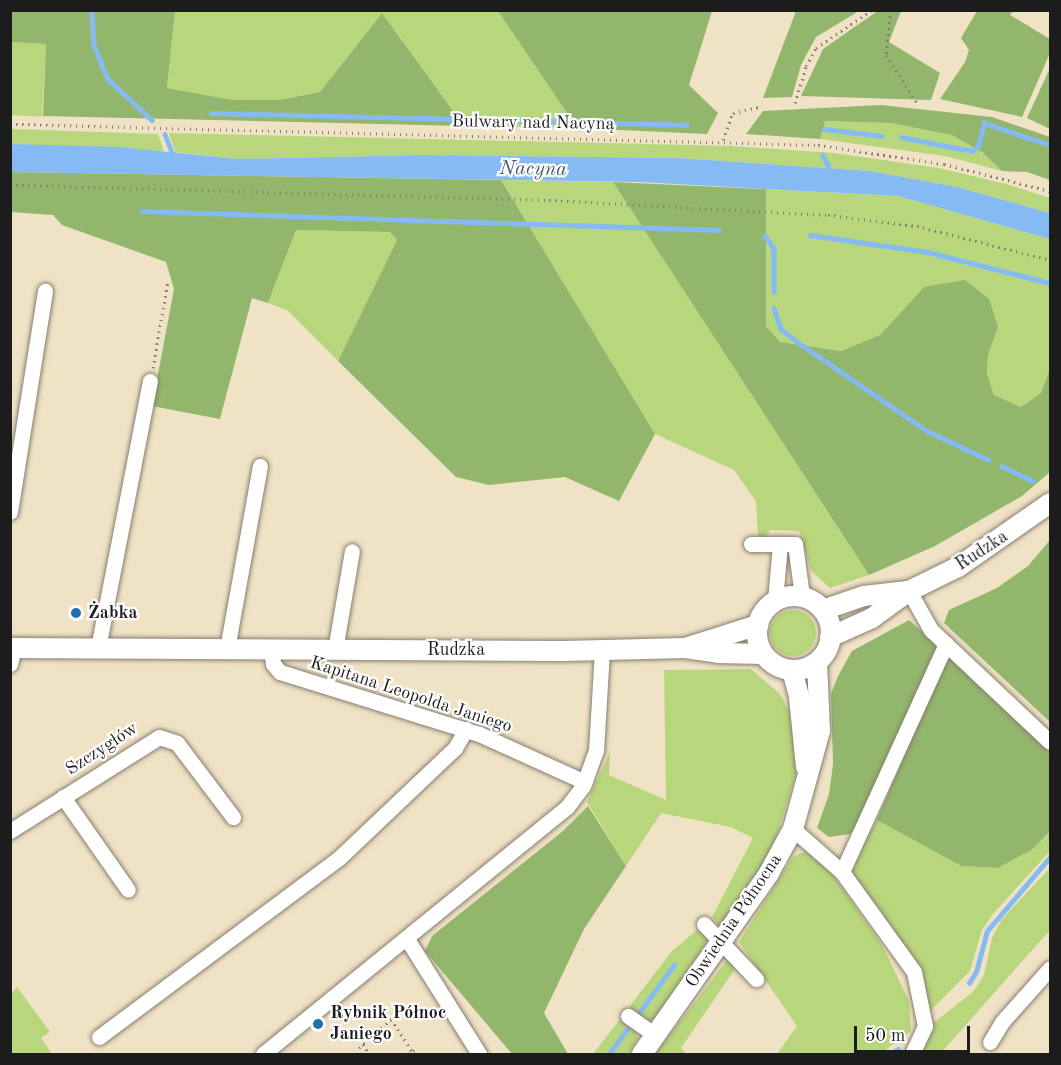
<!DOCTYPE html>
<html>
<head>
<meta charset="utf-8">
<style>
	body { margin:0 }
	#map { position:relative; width:1061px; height:1065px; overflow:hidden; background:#f0e2c5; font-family:"Old Standard TT",serif }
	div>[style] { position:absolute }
	.green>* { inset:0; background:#b8d67c; transform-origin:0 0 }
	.round { border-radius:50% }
	.forest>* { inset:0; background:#92b76c }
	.water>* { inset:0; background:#85baf4 }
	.stream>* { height:4.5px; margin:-2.25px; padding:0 2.25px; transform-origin:2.25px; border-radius:2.25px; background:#85baf4 }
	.path>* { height:3px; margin-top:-1.5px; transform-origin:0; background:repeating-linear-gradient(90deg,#867f70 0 1.5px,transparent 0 6px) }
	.roads { filter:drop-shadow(0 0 2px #867f70) drop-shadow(0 0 2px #867f70) }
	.minor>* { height:15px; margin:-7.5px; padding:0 7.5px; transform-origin:7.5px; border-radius:7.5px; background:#fff }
	.major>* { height:20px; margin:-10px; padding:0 10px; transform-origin:10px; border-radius:10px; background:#fff }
	.major>.ring { margin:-10px; padding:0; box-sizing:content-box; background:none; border:20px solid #fff; border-radius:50% }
	.dots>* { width:16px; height:16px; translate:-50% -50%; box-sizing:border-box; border:3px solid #fff; border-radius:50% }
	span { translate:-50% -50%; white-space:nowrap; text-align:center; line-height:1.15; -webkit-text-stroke:4.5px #fff; paint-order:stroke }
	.street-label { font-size:18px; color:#1c1c1c }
	.poi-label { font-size:18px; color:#1c1c1c; font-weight:700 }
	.left { translate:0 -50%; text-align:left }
	.water-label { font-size:20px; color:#465b72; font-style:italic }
	.frame { position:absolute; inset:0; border:12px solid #1c1c1c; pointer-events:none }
	.scale { position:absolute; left:854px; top:1026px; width:116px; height:27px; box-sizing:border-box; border:3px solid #1c1c1c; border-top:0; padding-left:8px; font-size:18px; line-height:21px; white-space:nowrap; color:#1c1c1c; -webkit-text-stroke:4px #fff; paint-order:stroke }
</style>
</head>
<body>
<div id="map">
	<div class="green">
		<div style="clip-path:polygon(175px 11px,498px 11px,577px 128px,464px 126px,382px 13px,320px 92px,279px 100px,233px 100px,167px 88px)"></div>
		<div style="left:11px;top:42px;width:35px;height:73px;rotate:3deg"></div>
		<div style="clip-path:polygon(824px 121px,891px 123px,952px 134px,982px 152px,1002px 171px,945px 156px,820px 139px)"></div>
		<div style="clip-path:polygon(11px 129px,158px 134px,164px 151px,11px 144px)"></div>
		<div style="clip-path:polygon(169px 133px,731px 146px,834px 153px,939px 168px,1006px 184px,1050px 198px,1050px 213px,957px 187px,870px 171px,677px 158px,422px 155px,238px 159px,175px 152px)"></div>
		<div style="clip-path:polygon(501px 180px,613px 182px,869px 575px,830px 588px,811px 571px,799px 531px,770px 530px,766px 537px,758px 537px,756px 501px,734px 470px,655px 434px)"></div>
		<div style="clip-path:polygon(766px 189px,898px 196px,1050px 239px,1050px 369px,1041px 393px,1021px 407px,994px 395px,987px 374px,988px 355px,998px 327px,924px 287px,880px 335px,841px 351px,780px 342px,766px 326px)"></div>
		<div style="clip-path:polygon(296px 230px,390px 232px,397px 240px,338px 361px,287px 310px,268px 303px)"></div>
		<div class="round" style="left:770px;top:610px;width:46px;height:46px"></div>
		<div style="clip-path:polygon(751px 669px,780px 694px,788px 709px,795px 710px,796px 774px,772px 851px,720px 926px,712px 917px,753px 838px,731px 827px,661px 813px,626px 866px,587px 802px,610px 752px,609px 775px,666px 800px,664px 670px)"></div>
		<div style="clip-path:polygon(877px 820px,961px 866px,998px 868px,1033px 849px,1050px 831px,1050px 851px,993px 914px,982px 930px,970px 971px,929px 1012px,849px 870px)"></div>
		<div style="clip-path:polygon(808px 850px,823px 861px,882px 945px,909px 1001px,911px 1031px,880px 1054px,777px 1054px,797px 1026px,739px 942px,793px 857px)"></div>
		<div style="clip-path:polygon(1050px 868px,1050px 930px,940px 1054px,918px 1054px,932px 1024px,974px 991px,984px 975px,992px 938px,1002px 919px)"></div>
		<div style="clip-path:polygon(697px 930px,709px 939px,657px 1017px,649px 1022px,629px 1007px,672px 951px)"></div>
		<div style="clip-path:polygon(728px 959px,737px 966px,681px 1048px,686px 1054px,655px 1054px)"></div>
		<div style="clip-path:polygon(17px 987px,50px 1032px,41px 1038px,52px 1054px,11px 1054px,11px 994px)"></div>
		<div style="clip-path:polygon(620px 1019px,635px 1029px,638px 1038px,629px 1054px,593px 1054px)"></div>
	</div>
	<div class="forest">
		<div style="clip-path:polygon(11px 10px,175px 11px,167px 88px,233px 100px,279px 100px,320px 92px,382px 13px,464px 126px,43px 116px,46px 44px,11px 42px)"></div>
		<div style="clip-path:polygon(879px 10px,901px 11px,889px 42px,940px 73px,931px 100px,801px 96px,823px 49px)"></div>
		<div style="clip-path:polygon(498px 11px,712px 11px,689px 85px,718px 113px,707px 134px,577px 128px)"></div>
		<div style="clip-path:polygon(796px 11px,859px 11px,816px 37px,801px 65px,792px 97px,763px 98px)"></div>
		<div style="clip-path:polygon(977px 11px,1013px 11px,1010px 15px,1050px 39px,1050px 53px,1022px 117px,940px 99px,965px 62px,969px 50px,961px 38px)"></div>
		<div style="clip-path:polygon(1050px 68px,1050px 129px,1027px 118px)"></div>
		<div style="clip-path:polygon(881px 105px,992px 117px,1050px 137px,1050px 180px,1027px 172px,1002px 171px,982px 152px,952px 135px,891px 123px,825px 121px,820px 139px,746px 134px,763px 111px)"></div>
		<div style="clip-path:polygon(10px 172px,501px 180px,655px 434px,619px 501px,565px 477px,489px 485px,456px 477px,338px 361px,397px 240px,390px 232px,296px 230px,268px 303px,252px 298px,220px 419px,152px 406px,174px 289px,166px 262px,62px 225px,53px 215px,11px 212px)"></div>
		<div style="clip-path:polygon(613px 182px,766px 189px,766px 326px,780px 342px,841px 351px,880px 335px,924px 287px,965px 280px,989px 299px,998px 327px,988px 355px,987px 374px,994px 395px,1021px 407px,1041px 393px,1050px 369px,1050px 472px,1022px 496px,935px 546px,869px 575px)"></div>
		<div style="clip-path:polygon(1050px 540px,1050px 722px,944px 623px,949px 610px,997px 588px,1028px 566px)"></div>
		<div style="clip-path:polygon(909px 620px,937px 645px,867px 810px,850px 834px,829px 837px,817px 828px,829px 794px,833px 764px,831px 694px,838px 676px,852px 651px)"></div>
		<div style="clip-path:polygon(947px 655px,1050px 751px,1050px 831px,1033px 849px,998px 868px,961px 866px,877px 820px)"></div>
		<div style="clip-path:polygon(588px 806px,626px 866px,584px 929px,544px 1013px,568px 1054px,512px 1054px,425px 951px,432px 936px,563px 831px)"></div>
	</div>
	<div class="water">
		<div style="clip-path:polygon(11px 144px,120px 147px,238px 159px,422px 155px,677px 158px,870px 171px,957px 187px,1050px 213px,1050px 239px,898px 196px,638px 182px,11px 172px)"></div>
	</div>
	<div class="stream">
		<div style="left:92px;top:10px;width:35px;rotate:87deg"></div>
		<div style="left:94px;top:45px;width:37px;rotate:68deg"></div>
		<div style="left:108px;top:79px;width:60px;rotate:43deg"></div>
		<div style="left:211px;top:113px;width:476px;rotate:1.4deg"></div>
		<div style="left:824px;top:129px;width:58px;rotate:6.9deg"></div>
		<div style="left:165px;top:134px;width:25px;rotate:69deg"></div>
		<div style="left:901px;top:137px;width:72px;rotate:11.2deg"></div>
		<div style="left:972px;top:151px;width:8px;rotate:-40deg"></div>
		<div style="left:978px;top:146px;width:24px;rotate:-75deg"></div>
		<div style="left:984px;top:123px;width:70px;rotate:18.4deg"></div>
		<div style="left:823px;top:155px;width:19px;rotate:65deg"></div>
		<div style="left:142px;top:211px;width:577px;rotate:1.89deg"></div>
		<div style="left:765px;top:235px;width:17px;rotate:57deg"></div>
		<div style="left:774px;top:249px;width:43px;rotate:90deg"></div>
		<div style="left:810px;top:235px;width:119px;rotate:8.2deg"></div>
		<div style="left:928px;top:252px;width:126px;rotate:14.3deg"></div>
		<div style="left:774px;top:308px;width:22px;rotate:72deg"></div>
		<div style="left:781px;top:329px;width:23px;rotate:38deg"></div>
		<div style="left:799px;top:343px;width:155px;rotate:34.5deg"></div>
		<div style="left:927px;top:431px;width:68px;rotate:25.1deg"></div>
		<div style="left:1002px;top:466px;width:34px;rotate:26deg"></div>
		<div style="left:969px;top:983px;width:13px;rotate:-58deg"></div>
		<div style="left:976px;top:972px;width:42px;rotate:-75deg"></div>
		<div style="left:987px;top:931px;width:97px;rotate:-49.6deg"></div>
		<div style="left:609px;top:1054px;width:110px;rotate:-53.9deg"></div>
		<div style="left:889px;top:1054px;width:10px;rotate:-29deg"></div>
	</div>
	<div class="path">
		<div style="left:891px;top:10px;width:45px;rotate:96.3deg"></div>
		<div style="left:886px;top:55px;width:59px;rotate:56.9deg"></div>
		<div style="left:795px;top:103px;width:39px;rotate:-73deg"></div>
		<div style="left:806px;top:66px;width:21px;rotate:-61deg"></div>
		<div style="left:816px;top:48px;width:68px;rotate:-34.2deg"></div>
		<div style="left:10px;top:124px;width:808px;rotate:1.49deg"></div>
		<div style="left:818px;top:145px;width:127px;rotate:8.6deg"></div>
		<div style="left:944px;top:164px;width:109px;rotate:14.3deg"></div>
		<div style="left:723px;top:140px;width:29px;rotate:-70deg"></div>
		<div style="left:733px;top:113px;width:26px;rotate:-13deg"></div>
		<div style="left:10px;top:185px;width:539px;rotate:1.59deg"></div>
		<div style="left:549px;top:200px;width:279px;rotate:3.1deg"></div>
		<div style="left:828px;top:215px;width:90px;rotate:7deg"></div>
		<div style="left:917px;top:226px;width:137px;rotate:14.3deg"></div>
		<div style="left:153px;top:368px;width:89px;rotate:-80.3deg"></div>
		<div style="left:391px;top:1019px;width:42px;rotate:56.7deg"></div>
		<div style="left:376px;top:1033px;width:11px;rotate:56deg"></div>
		<div style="left:363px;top:1044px;width:12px;rotate:59deg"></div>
		<div style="left:359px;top:1048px;width:48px;rotate:-41.6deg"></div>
		<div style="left:408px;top:1054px;width:9px;rotate:-32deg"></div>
	</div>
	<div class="roads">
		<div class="minor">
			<div style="left:10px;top:512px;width:224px;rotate:-81deg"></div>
			<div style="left:751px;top:544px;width:44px"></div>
			<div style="left:795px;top:544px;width:52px;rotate:82.3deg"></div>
			<div style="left:909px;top:591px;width:45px;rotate:60.6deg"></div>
			<div style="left:931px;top:630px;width:163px;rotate:43.3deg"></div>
			<div style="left:775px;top:601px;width:57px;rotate:-85deg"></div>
			<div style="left:98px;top:648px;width:272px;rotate:-79deg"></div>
			<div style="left:227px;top:649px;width:186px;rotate:-79.8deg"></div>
			<div style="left:271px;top:649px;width:15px;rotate:82deg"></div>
			<div style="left:273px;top:664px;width:11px;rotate:49deg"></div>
			<div style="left:280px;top:672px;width:208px;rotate:17.3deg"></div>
			<div style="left:479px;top:734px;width:116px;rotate:24.4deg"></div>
			<div style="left:335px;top:650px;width:100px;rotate:-80.3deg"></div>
			<div style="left:10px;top:664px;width:16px;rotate:-76deg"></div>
			<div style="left:63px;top:797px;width:113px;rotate:55deg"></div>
			<div style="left:793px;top:829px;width:65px;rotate:41.3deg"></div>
			<div style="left:842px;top:872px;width:251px;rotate:-65.5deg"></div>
			<div style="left:10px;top:831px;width:176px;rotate:-32.2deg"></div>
			<div style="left:159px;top:737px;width:19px;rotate:18deg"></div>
			<div style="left:177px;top:743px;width:93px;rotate:52.9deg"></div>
			<div style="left:842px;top:872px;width:123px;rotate:54.2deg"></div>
			<div style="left:914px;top:972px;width:55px;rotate:78.5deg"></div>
			<div style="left:925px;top:1026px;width:31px;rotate:115deg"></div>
			<div style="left:704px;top:924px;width:76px;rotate:46.6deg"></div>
			<div style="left:407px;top:939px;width:136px;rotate:57.9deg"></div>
			<div style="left:628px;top:1016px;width:33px;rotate:35deg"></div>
			<div style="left:99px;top:1037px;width:299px;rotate:-36.7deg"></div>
			<div style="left:339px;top:858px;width:160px;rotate:-43.5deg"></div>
			<div style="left:455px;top:748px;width:22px;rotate:-60deg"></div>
			<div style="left:990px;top:1042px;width:23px;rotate:-59deg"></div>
			<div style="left:1002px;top:1022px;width:72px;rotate:-48.4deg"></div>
			<div style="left:263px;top:1054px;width:392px;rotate:-39.1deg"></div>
			<div style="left:567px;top:807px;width:26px;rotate:-53deg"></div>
			<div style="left:583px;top:786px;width:37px;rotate:-70deg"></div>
			<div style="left:596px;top:751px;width:100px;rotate:-86.6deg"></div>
		</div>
		<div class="major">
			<div class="ring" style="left:757px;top:596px;width:54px;height:54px"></div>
			<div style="left:823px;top:610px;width:43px;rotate:-18.9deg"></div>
			<div style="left:864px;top:596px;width:44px;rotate:-6.5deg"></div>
			<div style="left:830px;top:637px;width:46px;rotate:-24.3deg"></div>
			<div style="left:872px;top:618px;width:46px;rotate:-36.1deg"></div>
			<div style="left:909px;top:591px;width:55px;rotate:-26.1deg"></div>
			<div style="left:958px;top:567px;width:112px;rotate:-34.8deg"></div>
			<div style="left:10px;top:648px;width:554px;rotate:0.31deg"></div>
			<div style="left:564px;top:651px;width:121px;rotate:-1.4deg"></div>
			<div style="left:685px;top:648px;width:34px;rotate:8deg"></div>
			<div style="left:719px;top:653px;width:44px;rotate:1.3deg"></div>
			<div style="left:685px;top:648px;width:77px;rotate:-17.5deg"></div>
			<div style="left:792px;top:670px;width:28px;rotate:75deg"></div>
			<div style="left:799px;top:697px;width:70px;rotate:84.3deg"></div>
			<div style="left:642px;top:1054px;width:221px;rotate:-54.9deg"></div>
			<div style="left:769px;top:873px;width:50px;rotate:-61.4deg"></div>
			<div style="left:793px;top:829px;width:102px;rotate:-74.6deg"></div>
			<div style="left:820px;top:731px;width:69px;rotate:-92.5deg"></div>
		</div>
	</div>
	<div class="dots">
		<div style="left:76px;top:613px;background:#1f6fb2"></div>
		<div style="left:318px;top:1024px;background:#1f6fb2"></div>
	</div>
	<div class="street-label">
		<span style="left:533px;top:123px;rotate:1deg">Bulwary nad Nacyną</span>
		<span style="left:982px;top:551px;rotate:-33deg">Rudzka</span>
		<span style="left:456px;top:650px">Rudzka</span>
		<span style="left:411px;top:695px;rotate:18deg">Kapitana Leopolda Janiego</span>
		<span style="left:102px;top:749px;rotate:-33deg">Szczygłów</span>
		<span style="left:734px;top:921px;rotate:-56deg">Obwiednia Północna</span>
	</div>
	<div class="poi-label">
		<span class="left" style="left:88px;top:613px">Żabka</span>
		<span class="left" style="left:330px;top:1024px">Rybnik Północ<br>Janiego</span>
	</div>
	<div class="water-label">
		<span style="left:533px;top:170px;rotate:1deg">Nacyna</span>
	</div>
	<div class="frame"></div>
	<div class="scale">50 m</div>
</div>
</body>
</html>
